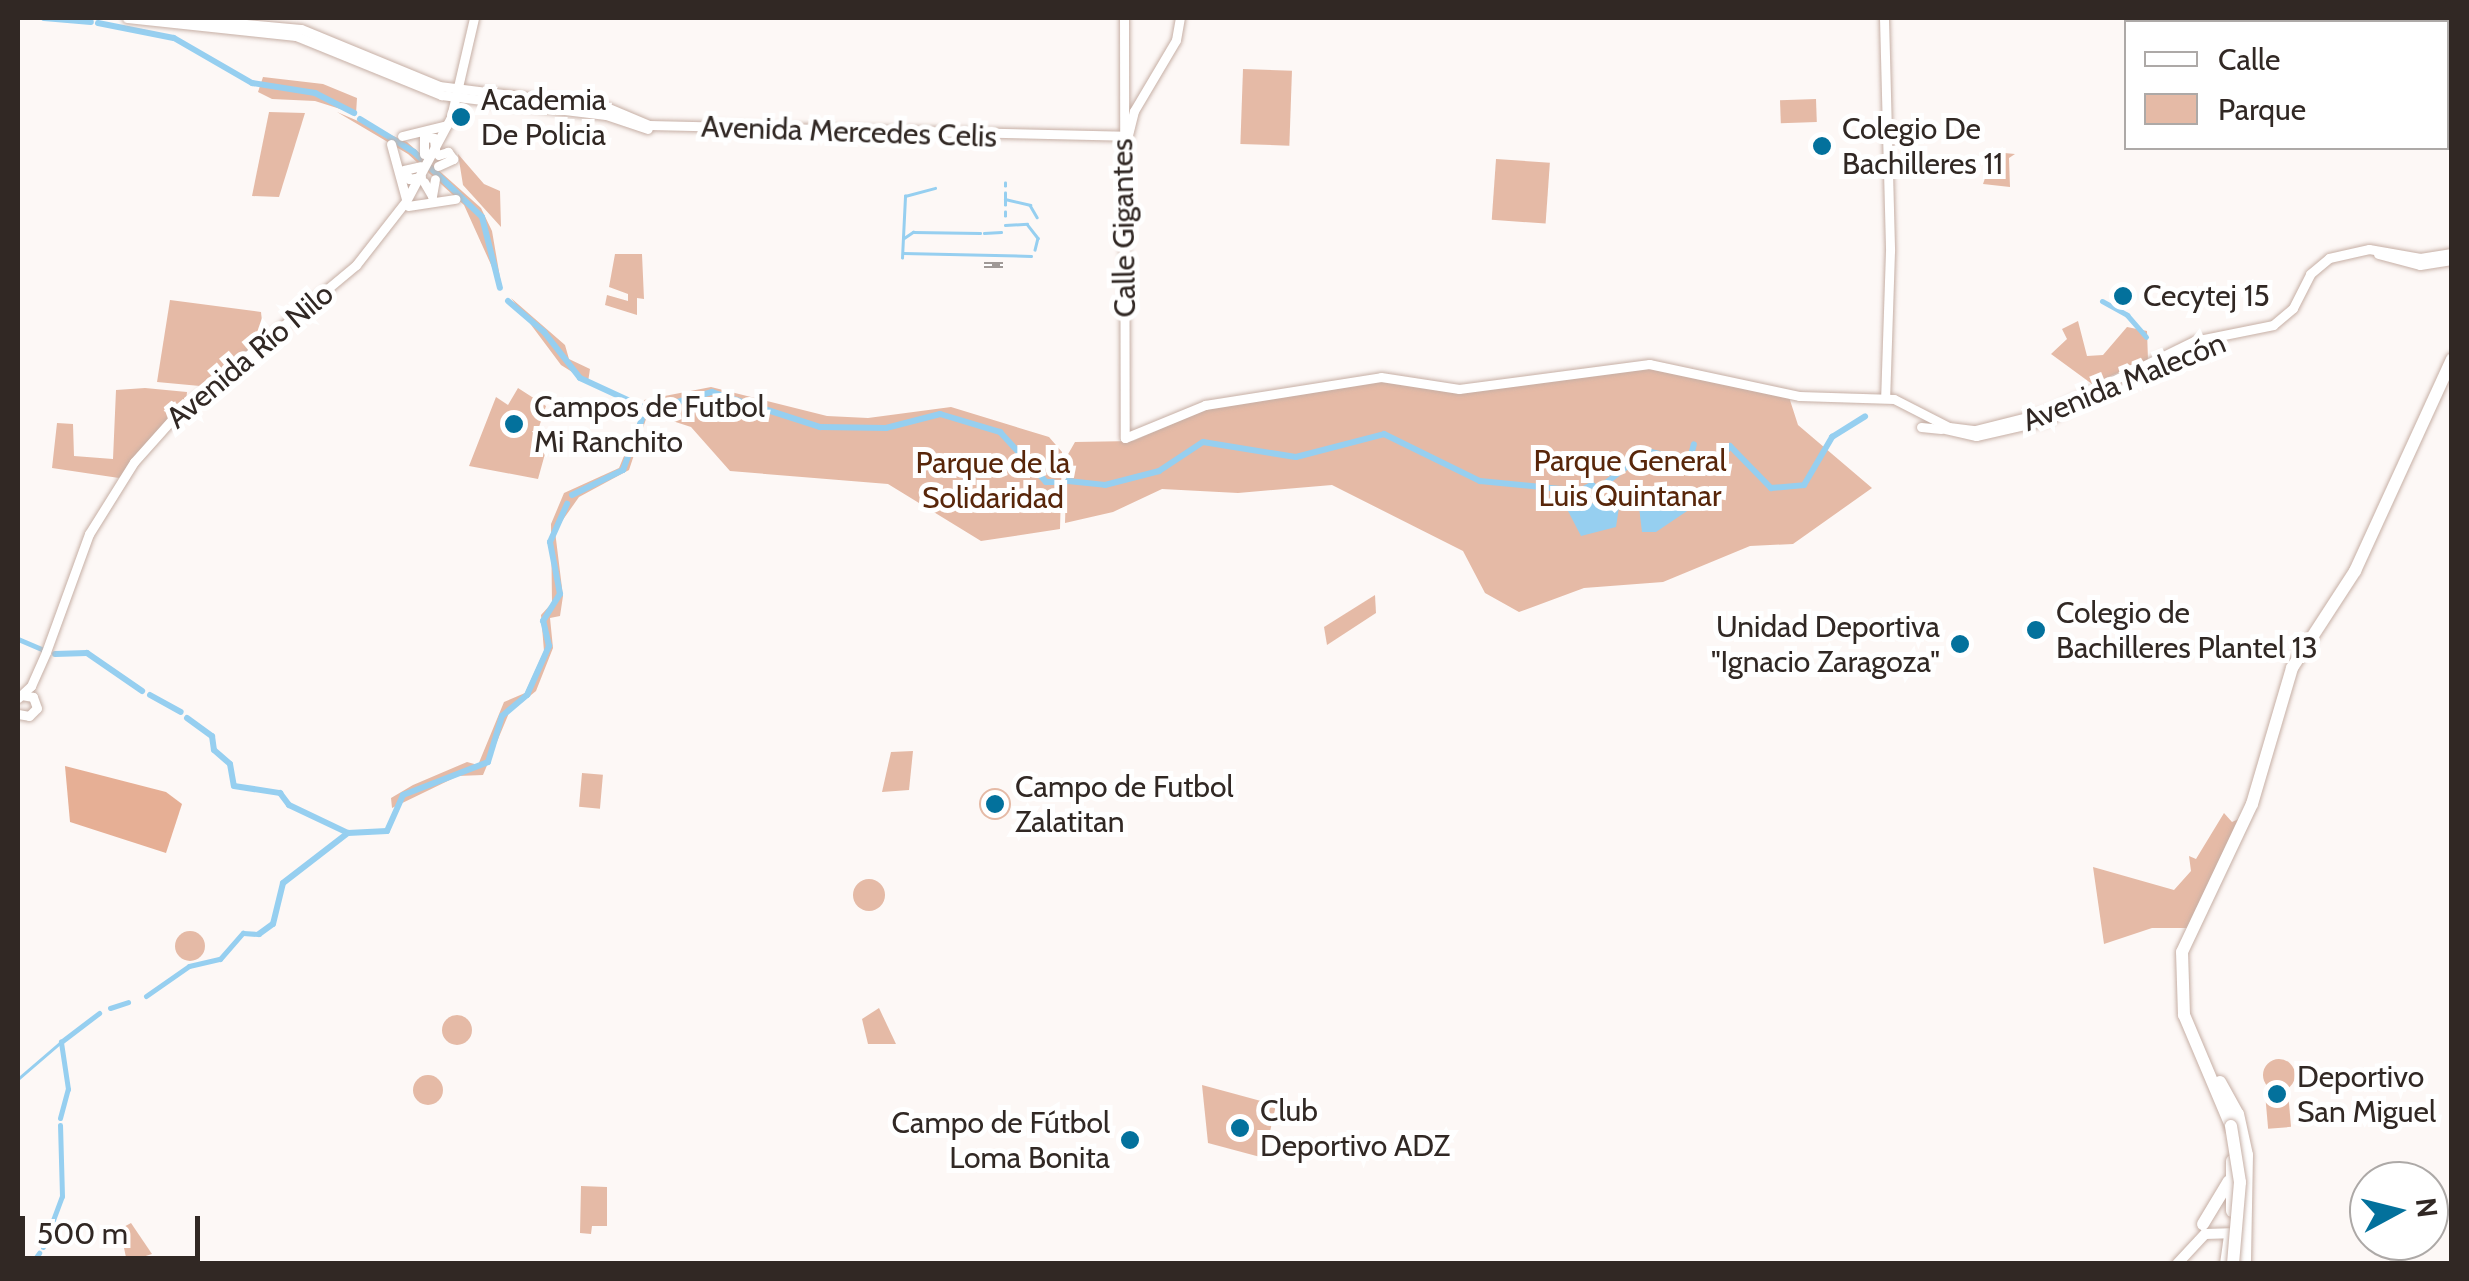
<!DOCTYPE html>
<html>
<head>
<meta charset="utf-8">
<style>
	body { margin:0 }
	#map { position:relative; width:2469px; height:1281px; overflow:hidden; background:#fdf8f6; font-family:Cabin,sans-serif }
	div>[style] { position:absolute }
	.green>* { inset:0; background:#e5baa6; transform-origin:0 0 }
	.round { border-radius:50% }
	.forest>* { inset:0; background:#e6af95 }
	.water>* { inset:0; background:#96cff0 }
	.stream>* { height:2.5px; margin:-1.25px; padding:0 1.25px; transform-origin:1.25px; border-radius:1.25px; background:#96cff0 }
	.canal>* { height:5px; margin:-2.5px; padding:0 2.5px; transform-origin:2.5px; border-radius:2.5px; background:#96cff0 }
	.river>* { height:6px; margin:-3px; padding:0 3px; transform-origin:3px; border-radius:3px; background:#96cff0 }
	.roads { filter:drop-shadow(0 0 2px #c6afa5) drop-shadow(0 0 2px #c6afa5) }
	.secondary>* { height:9px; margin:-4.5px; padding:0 4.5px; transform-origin:4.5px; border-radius:4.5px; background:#fff }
	.primary>* { height:10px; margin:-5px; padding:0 5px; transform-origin:5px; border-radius:5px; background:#fff }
	.highway>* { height:12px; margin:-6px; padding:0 6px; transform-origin:6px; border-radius:6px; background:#fff }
	.rail>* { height:6px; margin-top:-3px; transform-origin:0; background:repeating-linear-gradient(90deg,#fff 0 8px,#a09996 0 16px); box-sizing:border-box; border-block:2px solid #a09996 }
	.bridges { filter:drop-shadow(0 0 2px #c6afa5) drop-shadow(0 0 2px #c6afa5) }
	.highway-bridge>* { height:12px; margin:-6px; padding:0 6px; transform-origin:6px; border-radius:6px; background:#fff }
	.dots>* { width:28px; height:28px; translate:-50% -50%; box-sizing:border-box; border:5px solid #fff; border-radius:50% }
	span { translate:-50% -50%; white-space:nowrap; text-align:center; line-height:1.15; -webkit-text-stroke:10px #fff; paint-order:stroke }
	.poi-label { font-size:30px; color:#312824 }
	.left { translate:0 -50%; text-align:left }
	.right { translate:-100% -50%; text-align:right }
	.street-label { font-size:30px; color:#312824 }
	.park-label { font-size:30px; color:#58260a }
	.frame { position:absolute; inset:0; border:20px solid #312824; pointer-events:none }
	.legend { position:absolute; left:2124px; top:20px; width:325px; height:130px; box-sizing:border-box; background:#fff; border:2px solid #ada9a7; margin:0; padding:12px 18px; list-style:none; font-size:30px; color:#312824 }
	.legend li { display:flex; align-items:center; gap:20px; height:50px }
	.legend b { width:50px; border:2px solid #ada9a7 }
	.north { position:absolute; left:2349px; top:1161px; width:100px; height:100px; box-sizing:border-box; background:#fff; border:2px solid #ada9a7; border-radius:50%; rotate:83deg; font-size:28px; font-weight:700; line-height:40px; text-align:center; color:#312824 }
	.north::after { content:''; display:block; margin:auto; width:35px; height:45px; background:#03719c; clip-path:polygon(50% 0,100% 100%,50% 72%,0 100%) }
	.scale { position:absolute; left:20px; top:1216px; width:180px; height:45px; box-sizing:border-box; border:5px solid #312824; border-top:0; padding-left:12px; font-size:30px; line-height:35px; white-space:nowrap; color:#312824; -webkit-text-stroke:8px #fff; paint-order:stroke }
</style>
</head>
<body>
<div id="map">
	<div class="green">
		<div style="left:1243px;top:69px;width:49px;height:75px;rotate:2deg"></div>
		<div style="clip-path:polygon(263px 77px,323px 84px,357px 98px,356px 114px,315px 101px,272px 99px,258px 92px)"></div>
		<div style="left:1816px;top:99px;width:23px;height:36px;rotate:88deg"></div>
		<div style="clip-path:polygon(269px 112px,305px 113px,279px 197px,252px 196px)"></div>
		<div style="clip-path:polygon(337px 112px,407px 142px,481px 208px,492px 231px,502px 289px,464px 205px,408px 154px)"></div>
		<div style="clip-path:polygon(1994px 152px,2015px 154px,2009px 158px,2010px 187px,1983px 184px)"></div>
		<div style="clip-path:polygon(458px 154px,484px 184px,500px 191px,501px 227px,463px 185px)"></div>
		<div style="left:1496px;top:159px;width:54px;height:61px;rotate:4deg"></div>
		<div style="clip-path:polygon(615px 254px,642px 254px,644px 299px,637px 298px,637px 315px,605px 305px,607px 295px,628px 301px,628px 294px,609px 287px)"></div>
		<div style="clip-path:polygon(511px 298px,565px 345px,569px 359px,590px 369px,588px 382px,561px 365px)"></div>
		<div style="clip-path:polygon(170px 300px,261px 312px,264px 340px,200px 386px,157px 382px)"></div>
		<div style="clip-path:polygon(2078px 321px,2087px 356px,2103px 355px,2127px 327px,2147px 331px,2148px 360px,2092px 384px,2051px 354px,2067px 339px,2062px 329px)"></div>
		<div style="clip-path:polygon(1642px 367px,1789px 397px,1798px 425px,1872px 488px,1793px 544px,1750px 546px,1663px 582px,1584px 588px,1519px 612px,1485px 593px,1463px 551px,1332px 485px,1238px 493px,1162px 489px,1113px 512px,1065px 523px,1067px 456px,1075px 442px,1133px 441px,1206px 409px,1381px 380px,1464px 392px)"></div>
		<div style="clip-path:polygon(711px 387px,827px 416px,868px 418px,951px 407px,1049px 437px,1062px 452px,1060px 529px,981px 541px,888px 484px,730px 471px,691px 427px,651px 414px,644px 400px)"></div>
		<div style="clip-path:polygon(145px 388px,187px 392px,186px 402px,119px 478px,52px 468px,57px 423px,73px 424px,74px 456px,113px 459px,116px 390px)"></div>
		<div style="clip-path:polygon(518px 388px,546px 406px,535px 439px,548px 443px,538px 479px,469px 466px,496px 397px,508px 405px)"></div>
		<div style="clip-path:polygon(640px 417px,646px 419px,629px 470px,579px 497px,555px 531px,563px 596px,560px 616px,550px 618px,553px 648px,536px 691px,509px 713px,483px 775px,458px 776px,392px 808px,391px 798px,413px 785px,467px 762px,478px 765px,504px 702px,525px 693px,544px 651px,541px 615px,552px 603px,551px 524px,564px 493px,619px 468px)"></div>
		<div style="clip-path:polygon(1375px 595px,1376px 613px,1327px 645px,1324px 627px)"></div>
		<div style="clip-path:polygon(913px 751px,909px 790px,882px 792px,891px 752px)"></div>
		<div style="left:582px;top:773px;width:21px;height:34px;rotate:5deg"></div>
		<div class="round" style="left:979px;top:788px;width:32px;height:32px"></div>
		<div style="clip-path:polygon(2224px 813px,2232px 822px,2241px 818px,2187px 928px,2152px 928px,2104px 944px,2093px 867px,2174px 890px,2191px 871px,2189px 856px,2196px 859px)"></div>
		<div class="round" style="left:853px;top:879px;width:32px;height:32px"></div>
		<div class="round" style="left:175px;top:931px;width:30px;height:30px"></div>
		<div style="clip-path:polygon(879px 1008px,896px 1044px,868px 1044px,862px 1019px)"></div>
		<div class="round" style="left:442px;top:1015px;width:30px;height:30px"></div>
		<div class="round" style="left:2263px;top:1059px;width:32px;height:32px"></div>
		<div class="round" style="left:413px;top:1075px;width:30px;height:30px"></div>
		<div style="clip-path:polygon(1202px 1085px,1276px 1105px,1264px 1158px,1208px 1143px)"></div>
		<div style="left:2288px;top:1092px;width:35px;height:23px;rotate:85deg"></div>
		<div style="clip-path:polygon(581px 1186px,607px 1187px,607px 1226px,592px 1226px,591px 1234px,580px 1233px)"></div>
		<div style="clip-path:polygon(131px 1223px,152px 1254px,127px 1262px,120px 1229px)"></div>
	</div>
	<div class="forest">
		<div style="clip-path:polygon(65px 766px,166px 792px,182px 804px,166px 853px,70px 822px)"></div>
	</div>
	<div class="water">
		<div style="clip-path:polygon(1683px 491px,1692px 493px,1696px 505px,1656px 532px,1642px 532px,1639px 507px,1655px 511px,1665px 495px)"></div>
		<div style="clip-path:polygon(1621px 494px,1616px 527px,1581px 536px,1568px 511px)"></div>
	</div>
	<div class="stream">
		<div style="left:1005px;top:186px;width:3px;rotate:-90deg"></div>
		<div style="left:1005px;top:199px;width:26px;rotate:13deg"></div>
		<div style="left:1030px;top:205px;width:14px;rotate:60deg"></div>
		<div style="left:1005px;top:205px;width:12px;rotate:-90deg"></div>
		<div style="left:1005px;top:216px;width:4px;rotate:-90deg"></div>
		<div style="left:1005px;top:225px;width:22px;rotate:-3deg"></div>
		<div style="left:1027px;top:224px;width:18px;rotate:52deg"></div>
		<div style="left:1038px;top:238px;width:12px;rotate:104deg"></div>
		<div style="left:984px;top:233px;width:17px;rotate:-3deg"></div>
		<div style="left:904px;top:238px;width:11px;rotate:-34deg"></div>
		<div style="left:913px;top:232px;width:67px;rotate:0.9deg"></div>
		<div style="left:903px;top:253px;width:128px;rotate:1.3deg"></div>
		<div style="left:902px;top:258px;width:62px;rotate:-87.2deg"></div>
		<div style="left:905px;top:196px;width:31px;rotate:-15deg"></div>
		<div style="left:18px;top:1079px;width:57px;rotate:-40.7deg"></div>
	</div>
	<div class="canal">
		<div style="left:2102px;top:301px;width:29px;rotate:29deg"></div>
		<div style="left:2127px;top:315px;width:29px;rotate:49deg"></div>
		<div style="left:18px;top:639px;width:28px;rotate:23deg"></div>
		<div style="left:146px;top:996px;width:52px;rotate:-34.9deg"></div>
		<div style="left:189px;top:966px;width:32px;rotate:-13deg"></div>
		<div style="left:220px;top:959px;width:35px;rotate:-49deg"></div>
		<div style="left:243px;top:933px;width:16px;rotate:4deg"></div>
		<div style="left:110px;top:1008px;width:19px;rotate:-18deg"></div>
		<div style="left:60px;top:1118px;width:30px;rotate:-75deg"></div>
		<div style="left:68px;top:1089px;width:48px;rotate:-98.5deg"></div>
		<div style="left:61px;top:1042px;width:48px;rotate:-37.3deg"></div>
		<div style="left:43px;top:1247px;width:54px;rotate:-69.6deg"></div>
		<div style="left:62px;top:1196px;width:71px;rotate:-91.6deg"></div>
		<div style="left:31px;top:1264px;width:14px;rotate:-54deg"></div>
	</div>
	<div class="river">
		<div style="left:44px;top:18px;width:47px;rotate:4.9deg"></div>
		<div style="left:98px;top:23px;width:77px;rotate:11.2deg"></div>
		<div style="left:174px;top:38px;width:90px;rotate:30deg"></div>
		<div style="left:252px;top:83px;width:64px;rotate:9deg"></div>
		<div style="left:315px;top:93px;width:44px;rotate:27.1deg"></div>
		<div style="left:360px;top:119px;width:63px;rotate:31.4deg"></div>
		<div style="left:414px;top:152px;width:94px;rotate:43.7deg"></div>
		<div style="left:482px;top:217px;width:73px;rotate:75.8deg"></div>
		<div style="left:508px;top:301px;width:48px;rotate:40.7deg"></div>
		<div style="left:544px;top:332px;width:58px;rotate:52deg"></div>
		<div style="left:580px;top:378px;width:74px;rotate:24.8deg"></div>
		<div style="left:643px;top:412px;width:72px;rotate:-16.2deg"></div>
		<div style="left:712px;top:392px;width:114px;rotate:18deg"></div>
		<div style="left:820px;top:427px;width:66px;rotate:0.9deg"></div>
		<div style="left:886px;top:428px;width:56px;rotate:-14.5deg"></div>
		<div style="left:940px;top:414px;width:63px;rotate:16.7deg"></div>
		<div style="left:1000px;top:432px;width:68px;rotate:47.4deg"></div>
		<div style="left:1046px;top:482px;width:7px"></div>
		<div style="left:1691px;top:455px;width:14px;rotate:65deg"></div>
		<div style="left:1697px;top:468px;width:13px;rotate:-61deg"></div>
		<div style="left:1703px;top:457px;width:16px;rotate:18deg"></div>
		<div style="left:1718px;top:462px;width:20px;rotate:-53deg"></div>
		<div style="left:1730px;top:446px;width:59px;rotate:45.7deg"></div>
		<div style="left:1771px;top:488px;width:33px;rotate:-5deg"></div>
		<div style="left:1804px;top:485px;width:56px;rotate:-59.7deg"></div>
		<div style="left:1832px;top:437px;width:39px;rotate:-32deg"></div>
		<div style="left:1068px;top:481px;width:37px;rotate:6deg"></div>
		<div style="left:1105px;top:485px;width:56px;rotate:-14.5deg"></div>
		<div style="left:1159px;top:471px;width:53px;rotate:-33.4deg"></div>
		<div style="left:1203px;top:442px;width:94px;rotate:9.2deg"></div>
		<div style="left:1296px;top:457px;width:91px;rotate:-14.6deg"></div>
		<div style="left:1384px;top:434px;width:107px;rotate:26.1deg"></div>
		<div style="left:1480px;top:481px;width:81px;rotate:5.6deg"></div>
		<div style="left:1561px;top:489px;width:11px;rotate:49deg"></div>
		<div style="left:1568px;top:497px;width:27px;rotate:-27deg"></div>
		<div style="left:1592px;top:485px;width:7px;rotate:34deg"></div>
		<div style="left:1598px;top:489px;width:62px;rotate:-37.8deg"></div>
		<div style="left:1647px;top:451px;width:33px;rotate:14deg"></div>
		<div style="left:1679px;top:459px;width:13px;rotate:-18deg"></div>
		<div style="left:1691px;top:455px;width:11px;rotate:-75deg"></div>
		<div style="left:572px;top:495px;width:57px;rotate:-26.1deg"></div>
		<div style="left:623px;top:470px;width:54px;rotate:-69.6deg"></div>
		<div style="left:55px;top:654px;width:32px;rotate:-2deg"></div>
		<div style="left:87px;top:653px;width:67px;rotate:34.6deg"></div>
		<div style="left:150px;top:695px;width:35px;rotate:29deg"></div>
		<div style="left:187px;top:718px;width:31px;rotate:36deg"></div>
		<div style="left:212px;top:736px;width:14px;rotate:82deg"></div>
		<div style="left:214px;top:750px;width:21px;rotate:41deg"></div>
		<div style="left:230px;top:764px;width:22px;rotate:80deg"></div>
		<div style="left:234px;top:786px;width:47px;rotate:8.7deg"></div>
		<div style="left:280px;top:793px;width:15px;rotate:53deg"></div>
		<div style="left:289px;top:805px;width:65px;rotate:25.4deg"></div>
		<div style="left:259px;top:934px;width:17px;rotate:-36deg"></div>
		<div style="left:273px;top:924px;width:42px;rotate:-76.3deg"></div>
		<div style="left:283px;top:883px;width:82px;rotate:-37.6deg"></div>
		<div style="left:348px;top:833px;width:39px;rotate:-3deg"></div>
		<div style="left:387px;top:831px;width:39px;rotate:-66deg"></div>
		<div style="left:403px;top:795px;width:91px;rotate:-21.2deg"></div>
		<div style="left:488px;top:762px;width:48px;rotate:-73.1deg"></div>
		<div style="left:502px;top:716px;width:33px;rotate:-40deg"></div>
		<div style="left:527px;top:695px;width:54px;rotate:-65.8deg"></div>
		<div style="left:549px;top:646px;width:26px;rotate:-103deg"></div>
		<div style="left:543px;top:621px;width:32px;rotate:-58deg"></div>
		<div style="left:560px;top:594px;width:53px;rotate:-100.9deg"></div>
		<div style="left:550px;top:542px;width:42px;rotate:-65.9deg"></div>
	</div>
	<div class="roads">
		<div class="secondary">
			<div style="left:127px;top:18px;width:170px;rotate:6.1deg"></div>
			<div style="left:296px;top:36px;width:157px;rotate:22.1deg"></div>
			<div style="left:441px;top:95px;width:166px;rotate:6.9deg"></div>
			<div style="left:606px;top:115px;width:44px;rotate:18.4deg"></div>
			<div style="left:180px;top:18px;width:121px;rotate:5.2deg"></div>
			<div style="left:301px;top:29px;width:149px;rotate:22.4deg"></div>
			<div style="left:439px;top:86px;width:168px;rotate:7.2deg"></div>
			<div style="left:606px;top:107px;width:47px;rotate:22.7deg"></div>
			<div style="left:649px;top:125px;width:476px;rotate:1.3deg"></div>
			<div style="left:1124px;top:18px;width:420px;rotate:89.9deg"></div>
			<div style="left:1125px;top:438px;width:87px;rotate:-22.4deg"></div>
			<div style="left:1205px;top:405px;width:178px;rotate:-9deg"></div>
			<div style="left:1381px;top:377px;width:79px;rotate:8.7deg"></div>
			<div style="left:1459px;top:389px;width:192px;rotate:-7.5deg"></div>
			<div style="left:1649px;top:364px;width:153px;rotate:12deg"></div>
			<div style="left:1799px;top:396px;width:95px;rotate:1.8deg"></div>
			<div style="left:1894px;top:399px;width:62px;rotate:27deg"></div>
			<div style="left:1949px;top:427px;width:26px;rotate:7deg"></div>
			<div style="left:1975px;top:430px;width:78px;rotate:-14deg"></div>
			<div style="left:2051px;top:411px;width:159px;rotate:-26.1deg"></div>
			<div style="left:2194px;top:341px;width:81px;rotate:-11.4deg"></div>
			<div style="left:2273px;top:325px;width:26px;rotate:-40deg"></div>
			<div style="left:2293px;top:308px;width:38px;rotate:-63deg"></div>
			<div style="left:2310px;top:274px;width:25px;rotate:-40deg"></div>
			<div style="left:2329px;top:258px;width:41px;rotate:-12.7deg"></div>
			<div style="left:2369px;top:249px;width:52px;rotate:10deg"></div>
			<div style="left:2420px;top:258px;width:32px;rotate:-9deg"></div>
			<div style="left:1884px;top:18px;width:233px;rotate:88.5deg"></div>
			<div style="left:1890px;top:251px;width:147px;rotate:91.9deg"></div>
			<div style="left:402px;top:136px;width:46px;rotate:-13.7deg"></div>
			<div style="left:1127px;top:139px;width:29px;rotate:-76deg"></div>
			<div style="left:1134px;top:111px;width:82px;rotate:-59.4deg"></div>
			<div style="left:1176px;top:40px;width:22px;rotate:-80deg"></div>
			<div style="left:391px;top:144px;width:57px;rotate:74.7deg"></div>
			<div style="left:424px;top:154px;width:17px;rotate:-90deg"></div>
			<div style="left:424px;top:137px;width:10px;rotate:6deg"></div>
			<div style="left:434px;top:138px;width:12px;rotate:85deg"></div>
			<div style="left:438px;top:166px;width:17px;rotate:-25deg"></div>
			<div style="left:453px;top:159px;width:9px;rotate:-126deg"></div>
			<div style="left:448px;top:152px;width:10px;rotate:163deg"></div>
			<div style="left:421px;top:177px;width:12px;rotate:171deg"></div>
			<div style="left:409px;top:179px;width:10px;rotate:-119deg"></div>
			<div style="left:404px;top:170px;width:17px;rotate:-13deg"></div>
			<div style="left:424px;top:182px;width:16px;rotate:60deg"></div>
			<div style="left:432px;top:196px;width:17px;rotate:-80deg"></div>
			<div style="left:408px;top:206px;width:48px;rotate:-8.5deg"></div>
			<div style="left:2378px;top:254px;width:43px;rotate:14.7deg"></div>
			<div style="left:2420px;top:265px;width:32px;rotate:-9deg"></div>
			<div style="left:1921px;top:427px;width:20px;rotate:6deg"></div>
			<div style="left:1941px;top:428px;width:36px;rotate:13deg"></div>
			<div style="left:1976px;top:436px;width:73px;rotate:-12.7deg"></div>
			<div style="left:2047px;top:420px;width:34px;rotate:-30deg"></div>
			<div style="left:18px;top:698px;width:18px;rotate:-43deg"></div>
			<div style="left:31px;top:686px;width:37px;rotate:-66deg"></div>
			<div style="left:46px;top:652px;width:126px;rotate:-70deg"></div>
			<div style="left:89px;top:534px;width:85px;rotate:-58deg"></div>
			<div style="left:134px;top:462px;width:63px;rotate:-48.2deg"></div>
			<div style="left:176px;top:415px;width:234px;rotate:-39.8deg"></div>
			<div style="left:356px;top:265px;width:81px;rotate:-52deg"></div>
			<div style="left:406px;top:201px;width:95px;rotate:-61.8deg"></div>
			<div style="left:451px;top:117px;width:102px;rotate:-76.9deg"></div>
			<div style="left:18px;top:714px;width:11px;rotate:10deg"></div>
			<div style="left:29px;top:716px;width:11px;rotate:-45deg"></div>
			<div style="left:37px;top:708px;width:12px;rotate:-110deg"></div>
			<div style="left:33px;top:697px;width:12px;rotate:-171deg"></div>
		</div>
		<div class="primary">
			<div style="left:2177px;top:1264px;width:41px;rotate:-47deg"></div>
			<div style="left:2205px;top:1234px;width:32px;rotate:-2deg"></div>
		</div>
		<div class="highway">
			<div style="left:2220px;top:1082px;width:37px;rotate:61deg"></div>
			<div style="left:2238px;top:1114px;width:42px;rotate:77.6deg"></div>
			<div style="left:2247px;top:1155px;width:109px;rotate:91.1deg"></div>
			<div style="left:2231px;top:1126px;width:121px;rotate:-112.9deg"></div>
			<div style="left:2184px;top:1015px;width:63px;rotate:-91.8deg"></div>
			<div style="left:2182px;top:952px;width:164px;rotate:-64.7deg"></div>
			<div style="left:2252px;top:804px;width:142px;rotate:-73.6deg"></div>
			<div style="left:2292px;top:668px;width:116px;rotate:-57deg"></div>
			<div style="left:2355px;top:571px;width:233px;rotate:-65.4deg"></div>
			<div style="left:2232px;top:1211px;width:50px;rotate:-90deg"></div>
			<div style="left:2203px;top:1224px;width:50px;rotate:-58.8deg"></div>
			<div style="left:2226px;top:1264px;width:28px;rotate:-82deg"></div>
		</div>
	</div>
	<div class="rail">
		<div style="left:984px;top:265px;width:19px"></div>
	</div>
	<div class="bridges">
		<div class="highway-bridge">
			<div style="left:2231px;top:1126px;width:57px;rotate:80.9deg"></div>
			<div style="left:2240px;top:1182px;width:82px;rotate:94.9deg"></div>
		</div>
	</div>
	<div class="dots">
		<div style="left:461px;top:117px;background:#03719c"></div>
		<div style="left:1822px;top:146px;background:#03719c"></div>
		<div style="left:2123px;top:296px;background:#03719c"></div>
		<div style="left:514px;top:424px;background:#03719c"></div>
		<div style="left:2036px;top:630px;background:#03719c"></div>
		<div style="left:1960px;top:644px;background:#03719c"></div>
		<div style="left:995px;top:804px;background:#03719c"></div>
		<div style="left:2277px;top:1094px;background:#03719c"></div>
		<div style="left:1240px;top:1128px;background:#03719c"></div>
		<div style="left:1130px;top:1140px;background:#03719c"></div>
	</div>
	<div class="poi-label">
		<span class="left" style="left:481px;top:117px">Academia<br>De Policia</span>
		<span class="left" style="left:1842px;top:146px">Colegio De<br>Bachilleres 11</span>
		<span class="left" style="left:2143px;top:296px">Cecytej 15</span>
		<span class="left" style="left:534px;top:424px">Campos de Futbol<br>Mi Ranchito</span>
		<span class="left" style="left:2056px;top:630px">Colegio de<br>Bachilleres Plantel 13</span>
		<span class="right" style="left:1940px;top:644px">Unidad Deportiva<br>"Ignacio Zaragoza"</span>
		<span class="left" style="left:1015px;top:804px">Campo de Futbol<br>Zalatitan</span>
		<span class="left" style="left:2297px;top:1094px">Deportivo<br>San Miguel</span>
		<span class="left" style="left:1260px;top:1128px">Club<br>Deportivo ADZ</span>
		<span class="right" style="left:1110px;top:1140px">Campo de Fútbol<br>Loma Bonita</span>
	</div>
	<div class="street-label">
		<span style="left:849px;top:132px;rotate:2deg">Avenida Mercedes Celis</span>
		<span style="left:1124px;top:228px;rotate:-91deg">Calle Gigantes</span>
		<span style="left:250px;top:356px;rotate:-40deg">Avenida Río Nilo</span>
		<span style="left:2124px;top:382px;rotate:-22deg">Avenida Malecón</span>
	</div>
	<div class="park-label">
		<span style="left:1630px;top:478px">Parque General<br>Luis Quintanar</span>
		<span style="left:993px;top:480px">Parque de la<br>Solidaridad</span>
	</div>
	<div class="frame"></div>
	<ul class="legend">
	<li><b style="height:12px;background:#fff"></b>Calle</li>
	<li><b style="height:28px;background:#e5baa6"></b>Parque</li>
	</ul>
	<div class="north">N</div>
	<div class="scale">500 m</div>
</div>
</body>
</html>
